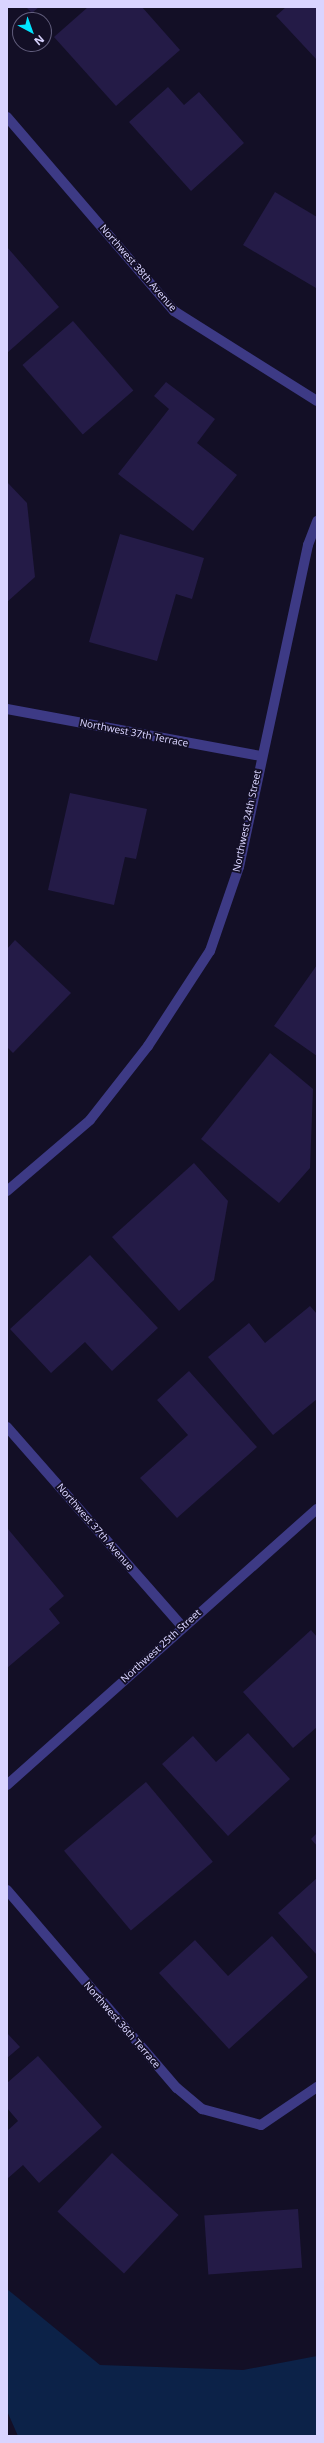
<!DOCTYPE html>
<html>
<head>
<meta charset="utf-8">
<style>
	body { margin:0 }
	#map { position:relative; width:324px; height:2443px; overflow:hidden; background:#130f26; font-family:"Noto Sans",sans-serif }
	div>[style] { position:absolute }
	.water>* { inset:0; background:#0c2248 }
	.building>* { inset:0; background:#241b47; transform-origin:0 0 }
	.minor>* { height:10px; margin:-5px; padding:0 5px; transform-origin:5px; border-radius:5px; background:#3d3a85 }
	span { translate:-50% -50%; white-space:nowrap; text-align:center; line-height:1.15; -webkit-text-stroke:3.5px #130f26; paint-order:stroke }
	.street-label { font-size:10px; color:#d9d4ff }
	.frame { position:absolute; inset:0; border:8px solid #d9d4ff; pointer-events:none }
	.north { position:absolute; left:12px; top:12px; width:40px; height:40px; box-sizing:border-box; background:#130f26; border:1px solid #625e7d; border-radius:50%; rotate:139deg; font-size:11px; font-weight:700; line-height:16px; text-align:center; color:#d9d4ff }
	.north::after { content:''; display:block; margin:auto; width:14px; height:18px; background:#00e5ff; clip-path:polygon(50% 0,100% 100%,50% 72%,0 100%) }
</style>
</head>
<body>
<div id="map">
	<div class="water">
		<div style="clip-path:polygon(7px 2289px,100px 2365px,243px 2370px,317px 2356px,317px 2436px,18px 2436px,7px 2411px)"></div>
	</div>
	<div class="building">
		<div style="clip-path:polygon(26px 7px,39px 7px,32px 13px)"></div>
		<div style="clip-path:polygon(88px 7px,142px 7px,180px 50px,116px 106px,54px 37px)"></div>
		<div style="clip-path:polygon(286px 7px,317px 7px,317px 60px,276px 16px)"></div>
		<div style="clip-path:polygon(168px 87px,184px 105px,199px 92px,244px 143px,191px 191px,129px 122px)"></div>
		<div style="clip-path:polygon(275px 192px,317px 217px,316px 288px,243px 245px)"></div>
		<div style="clip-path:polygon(7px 247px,59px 307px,7px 353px)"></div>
		<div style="left:73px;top:321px;width:92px;height:67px;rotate:49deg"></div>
		<div style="clip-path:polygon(166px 382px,215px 419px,197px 443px,237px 475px,193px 531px,118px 474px,169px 409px,154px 396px)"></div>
		<div style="clip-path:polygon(7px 482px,27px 503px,35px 577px,7px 602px)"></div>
		<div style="clip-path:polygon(120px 534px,204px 558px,192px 599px,176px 594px,157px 661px,89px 642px)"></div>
		<div style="clip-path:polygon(70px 793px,147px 809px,136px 859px,125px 857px,114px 905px,48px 890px)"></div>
		<div style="clip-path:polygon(15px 940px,71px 993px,13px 1053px,7px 1047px,7px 949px)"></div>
		<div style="clip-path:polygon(317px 965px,317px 1056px,274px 1026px)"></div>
		<div style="clip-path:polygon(270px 1053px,313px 1089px,310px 1168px,279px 1203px,201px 1139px)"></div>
		<div style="clip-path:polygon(194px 1163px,228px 1201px,214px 1280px,179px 1311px,112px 1237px)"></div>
		<div style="clip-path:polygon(90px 1255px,158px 1328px,112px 1371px,85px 1342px,51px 1373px,10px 1329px)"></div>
		<div style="clip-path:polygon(310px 1306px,317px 1314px,317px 1399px,273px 1435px,208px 1357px,249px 1323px,265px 1343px)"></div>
		<div style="clip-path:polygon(189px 1371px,257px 1447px,177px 1518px,140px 1478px,188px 1435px,157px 1400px)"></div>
		<div style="clip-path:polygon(8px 1529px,64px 1596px,49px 1609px,60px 1623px,7px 1668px)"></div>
		<div style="clip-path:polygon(311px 1630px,317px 1637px,317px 1727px,293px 1748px,243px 1692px)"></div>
		<div style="clip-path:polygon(248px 1733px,290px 1779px,228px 1836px,162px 1764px,193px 1736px,216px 1762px)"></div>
		<div style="left:146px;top:1782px;width:104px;height:107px;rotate:50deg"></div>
		<div style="clip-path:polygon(317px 1833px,317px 1846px,311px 1839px)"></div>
		<div style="clip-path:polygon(317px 1878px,317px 1955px,278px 1913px)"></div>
		<div style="clip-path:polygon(272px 1936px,308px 1977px,229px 2049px,159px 1973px,195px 1940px,228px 1976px)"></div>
		<div style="clip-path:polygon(7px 2033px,20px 2047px,7px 2058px)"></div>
		<div style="clip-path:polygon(38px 2056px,102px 2127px,39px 2183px,23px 2165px,7px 2179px,7px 2131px,18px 2121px,7px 2108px,7px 2083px)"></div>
		<div style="left:112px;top:2153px;width:91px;height:80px;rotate:43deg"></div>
		<div style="left:298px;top:2209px;width:59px;height:94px;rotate:86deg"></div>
	</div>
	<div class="minor">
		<div style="left:7px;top:117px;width:256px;rotate:49.3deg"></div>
		<div style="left:174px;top:311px;width:169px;rotate:32.2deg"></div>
		<div style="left:7px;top:709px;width:258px;rotate:10.5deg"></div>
		<div style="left:7px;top:1191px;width:109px;rotate:-40.5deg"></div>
		<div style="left:90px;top:1120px;width:94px;rotate:-51.9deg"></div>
		<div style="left:148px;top:1046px;width:113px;rotate:-56.9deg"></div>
		<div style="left:210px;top:951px;width:89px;rotate:-71deg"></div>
		<div style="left:239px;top:867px;width:329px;rotate:-77.9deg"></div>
		<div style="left:308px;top:545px;width:26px;rotate:-69deg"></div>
		<div style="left:7px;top:1427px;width:266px;rotate:48.7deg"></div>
		<div style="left:7px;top:1785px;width:415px;rotate:-41.7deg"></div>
		<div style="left:7px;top:1890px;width:261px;rotate:49.4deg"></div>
		<div style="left:177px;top:2088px;width:33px;rotate:40deg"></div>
		<div style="left:202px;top:2109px;width:61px;rotate:15.2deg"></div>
		<div style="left:261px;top:2125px;width:68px;rotate:-34.2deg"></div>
	</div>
	<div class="street-label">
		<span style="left:138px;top:268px;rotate:49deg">Northwest 38th Avenue</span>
		<span style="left:134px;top:733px;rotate:11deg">Northwest 37th Terrace</span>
		<span style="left:247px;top:821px;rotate:-78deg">Northwest 24th Street</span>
		<span style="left:95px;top:1527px;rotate:49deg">Northwest 37th Avenue</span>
		<span style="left:161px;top:1646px;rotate:-42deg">Northwest 25th Street</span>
		<span style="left:122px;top:2025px;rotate:49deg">Northwest 36th Terrace</span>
	</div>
	<div class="frame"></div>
	<div class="north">N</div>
</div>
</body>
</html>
